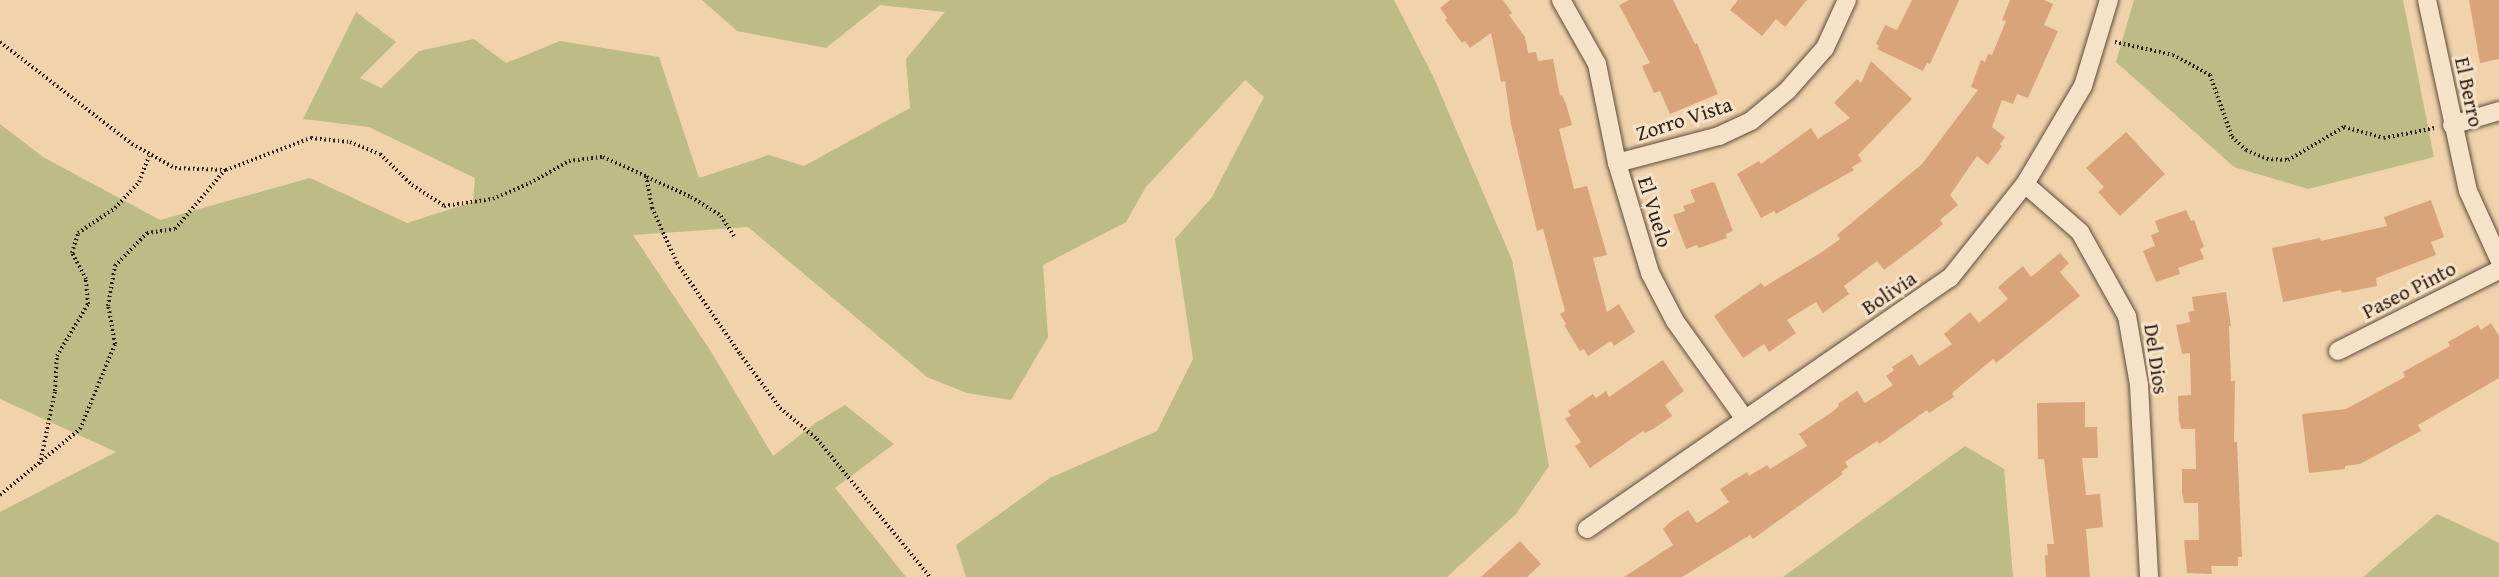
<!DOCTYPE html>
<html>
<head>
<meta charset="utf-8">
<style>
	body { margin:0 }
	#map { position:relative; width:2499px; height:577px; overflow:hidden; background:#f0d3ab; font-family:"Gentium Book Plus",serif }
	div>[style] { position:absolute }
	.green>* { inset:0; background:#bdbb86 }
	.building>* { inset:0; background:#daa47b }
	.path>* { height:4px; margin-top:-2px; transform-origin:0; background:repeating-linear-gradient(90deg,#2e1f17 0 1.5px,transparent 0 4.5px) }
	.roads { filter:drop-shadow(0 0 2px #5e4c3c) drop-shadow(0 0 2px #5e4c3c) }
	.street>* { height:18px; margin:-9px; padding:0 9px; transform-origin:9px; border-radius:9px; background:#f5e2c8 }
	span { translate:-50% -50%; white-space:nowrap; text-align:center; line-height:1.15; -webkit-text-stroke:6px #f5e2c8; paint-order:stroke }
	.street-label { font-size:21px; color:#2e1f17 }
</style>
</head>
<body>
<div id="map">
	<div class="green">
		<div style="clip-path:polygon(702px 0,1394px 0,1433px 76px,1512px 260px,1549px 466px,1516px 514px,1447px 577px,966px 577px,956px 545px,1050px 478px,1157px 431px,1193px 359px,1175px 239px,1212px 197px,1264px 97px,1245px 80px,1146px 187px,1126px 222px,1043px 265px,1048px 337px,1011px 400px,967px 393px,927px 377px,748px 227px,633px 235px,710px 350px,773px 456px,817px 422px,845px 405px,894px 444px,835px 488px,906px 577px,0 577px,0 512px,116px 452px,0 399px,0 124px,43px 157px,160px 220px,310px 178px,407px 223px,473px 202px,475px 178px,369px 127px,303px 119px,356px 12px,396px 42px,360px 78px,381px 88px,419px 51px,474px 39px,506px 63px,560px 41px,659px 57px,699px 178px,769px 155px,804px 166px,910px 108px,906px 59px,945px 12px,880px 5px,826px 48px,737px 31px)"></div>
		<div style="clip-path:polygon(2134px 0,2403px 0,2434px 157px,2308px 189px,2234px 167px,2116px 62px)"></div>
		<div style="clip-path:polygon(1965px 446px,2004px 469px,2013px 577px,1783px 577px)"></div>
		<div style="clip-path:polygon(2437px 514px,2499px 543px,2499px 577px,2363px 577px)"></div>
	</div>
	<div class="building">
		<div style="clip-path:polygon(1450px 0,1503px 0,1512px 13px,1509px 15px,1525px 37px,1528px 53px,1536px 52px,1538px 61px,1553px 59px,1560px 96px,1562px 95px,1566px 104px,1572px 125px,1559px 129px,1574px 189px,1587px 186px,1607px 255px,1593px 258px,1607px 312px,1619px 304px,1635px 332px,1614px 346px,1611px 341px,1588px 356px,1584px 349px,1580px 351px,1564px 325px,1566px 324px,1560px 314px,1565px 311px,1543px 229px,1537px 231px,1511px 124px,1505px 81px,1501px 82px,1491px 33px,1470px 48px,1465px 41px,1462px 43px,1445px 20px,1447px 18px,1440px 8px)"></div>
		<div style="clip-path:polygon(1629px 0,1673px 0,1695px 44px,1697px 43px,1718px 94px,1670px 114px,1660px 91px,1654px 93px,1642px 66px,1650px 63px,1619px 5px)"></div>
		<div style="clip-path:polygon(1738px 0,1807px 0,1785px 27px,1776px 19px,1762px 36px,1730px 10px)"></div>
		<div style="clip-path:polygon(1912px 0,1959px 0,1930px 64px,1927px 63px,1923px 71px,1877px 49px,1879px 46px,1876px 44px,1885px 25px,1897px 30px)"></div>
		<div style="clip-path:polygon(2010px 0,2044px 0,2053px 4px,2044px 25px,2058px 31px,2028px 98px,2017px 94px,2013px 104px,2002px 100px,1992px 127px,2005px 137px,2000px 144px,2002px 146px,1988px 165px,1977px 156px,1950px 195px,1958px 205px,1940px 220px,1943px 224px,1920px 243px,1884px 270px,1877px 261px,1844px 286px,1849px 294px,1823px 313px,1816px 302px,1787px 320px,1796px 333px,1769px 352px,1764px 344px,1743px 358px,1714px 316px,1761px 283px,1764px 287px,1822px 252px,1840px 239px,1837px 235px,1922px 164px,1978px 90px,1971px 87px,1981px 60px,1985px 62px,1988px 54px,1992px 55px,2006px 21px,2002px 20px)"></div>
		<div style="clip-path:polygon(2469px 0,2499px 0,2499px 59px,2480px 63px)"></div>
		<div style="clip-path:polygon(1871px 61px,1912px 99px,1858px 155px,1862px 161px,1852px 167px,1854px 170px,1776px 214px,1774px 211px,1761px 218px,1737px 174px,1759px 161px,1761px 164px,1811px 128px,1818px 139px,1850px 118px,1834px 103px,1857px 79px,1861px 83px)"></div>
		<div style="clip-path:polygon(2126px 132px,2165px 174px,2120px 216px,2098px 192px,2104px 187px,2086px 168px)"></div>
		<div style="clip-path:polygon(1712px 182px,1715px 183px,1733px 231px,1726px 234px,1727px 238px,1699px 248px,1697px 245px,1686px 249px,1673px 215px,1685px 211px,1683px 206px,1695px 202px,1690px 190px)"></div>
		<div style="clip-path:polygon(2431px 200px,2444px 237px,2431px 242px,2436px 255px,2376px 278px,2377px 286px,2342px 293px,2341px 290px,2283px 302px,2272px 248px,2320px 238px,2321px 241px,2387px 226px,2384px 217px)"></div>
		<div style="clip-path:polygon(2186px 210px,2191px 221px,2194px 220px,2204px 247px,2200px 249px,2204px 259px,2178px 268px,2180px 274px,2156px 282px,2143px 251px,2155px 246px,2151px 235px,2159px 232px,2155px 221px)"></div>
		<div style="clip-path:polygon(2060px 253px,2069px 263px,2060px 272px,2080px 296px,1996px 363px,1993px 359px,1952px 393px,1954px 397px,1929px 413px,1927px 410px,1879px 444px,1877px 441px,1845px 462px,1848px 467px,1841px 472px,1843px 474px,1753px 539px,1750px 535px,1682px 577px,1624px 577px,1673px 545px,1663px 529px,1670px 522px,1688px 510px,1697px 523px,1729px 502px,1720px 489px,1747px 472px,1749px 476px,1767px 465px,1770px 469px,1807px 446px,1799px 434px,1832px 412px,1839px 406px,1838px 404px,1857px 391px,1865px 403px,1893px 385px,1886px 376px,1894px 370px,1892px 367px,1912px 354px,1919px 366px,1952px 344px,1944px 334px,1970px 312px,1979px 323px,2008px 299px,1998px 287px,2023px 266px,2031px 277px)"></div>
		<div style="clip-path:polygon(2226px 292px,2231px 326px,2229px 326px,2231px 381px,2235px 381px,2234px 442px,2237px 442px,2242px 557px,2238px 557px,2238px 566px,2211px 566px,2212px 574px,2187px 573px,2184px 540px,2199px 540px,2198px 503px,2184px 503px,2182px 492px,2182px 469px,2196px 469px,2195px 429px,2181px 429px,2179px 420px,2178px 396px,2191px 395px,2190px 353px,2182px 354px,2176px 325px,2190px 322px,2188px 312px,2194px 311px,2192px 297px)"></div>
		<div style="clip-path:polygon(2491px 323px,2499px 336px,2499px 378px,2418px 425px,2421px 431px,2360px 464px,2345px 466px,2345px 469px,2309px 473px,2302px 414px,2346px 409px,2405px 377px,2403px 372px,2450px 346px,2448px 342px,2478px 325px,2481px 330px)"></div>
		<div style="clip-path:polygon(1663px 360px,1684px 391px,1665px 405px,1672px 416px,1653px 429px,1645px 433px,1643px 431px,1590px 468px,1575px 446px,1581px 442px,1565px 419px,1571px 415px,1568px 411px,1593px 394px,1596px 398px,1606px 391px,1609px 397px)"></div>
		<div style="clip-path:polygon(2085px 402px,2085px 427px,2097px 427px,2098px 458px,2082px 458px,2086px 495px,2100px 494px,2103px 527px,2086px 529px,2090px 577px,2046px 577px,2045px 555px,2048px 555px,2047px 544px,2054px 544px,2044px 459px,2038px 459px,2037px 403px)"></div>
		<div style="clip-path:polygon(1520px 541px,1541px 564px,1527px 577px,1481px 577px)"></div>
	</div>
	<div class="path">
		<div style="left:0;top:42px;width:167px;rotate:37.7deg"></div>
		<div style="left:132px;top:144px;width:49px;rotate:29.2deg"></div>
		<div style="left:175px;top:168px;width:51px;rotate:2.2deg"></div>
		<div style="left:226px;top:170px;width:91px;rotate:-20.6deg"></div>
		<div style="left:311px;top:138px;width:39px;rotate:6deg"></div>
		<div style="left:350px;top:142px;width:32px;rotate:22deg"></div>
		<div style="left:380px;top:154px;width:45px;rotate:44.1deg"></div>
		<div style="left:412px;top:185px;width:38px;rotate:33deg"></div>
		<div style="left:444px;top:206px;width:49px;rotate:-8.1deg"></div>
		<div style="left:493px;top:199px;width:40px;rotate:-23.4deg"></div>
		<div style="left:530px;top:183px;width:45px;rotate:-29.4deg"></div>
		<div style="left:569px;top:161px;width:34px;rotate:-7deg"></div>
		<div style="left:603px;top:157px;width:47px;rotate:23.8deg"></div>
		<div style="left:646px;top:176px;width:33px;rotate:79deg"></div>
		<div style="left:652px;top:208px;width:60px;rotate:65.6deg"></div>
		<div style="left:677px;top:263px;width:111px;rotate:55.3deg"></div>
		<div style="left:740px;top:354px;width:67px;rotate:53.5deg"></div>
		<div style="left:780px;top:408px;width:48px;rotate:40deg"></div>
		<div style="left:817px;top:439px;width:178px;rotate:50.7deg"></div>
		<div style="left:2115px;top:42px;width:59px;rotate:12.6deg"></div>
		<div style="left:2173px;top:55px;width:42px;rotate:28.4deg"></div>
		<div style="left:2210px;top:75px;width:66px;rotate:70.5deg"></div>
		<div style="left:2232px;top:137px;width:19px;rotate:43deg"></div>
		<div style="left:2246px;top:150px;width:23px;rotate:23deg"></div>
		<div style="left:2267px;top:159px;width:21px;rotate:3deg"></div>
		<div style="left:2288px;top:160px;width:65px;rotate:-30.5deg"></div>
		<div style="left:2344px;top:127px;width:41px;rotate:15.4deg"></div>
		<div style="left:2384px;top:138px;width:52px;rotate:-11.1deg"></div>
		<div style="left:647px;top:177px;width:48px;rotate:24.4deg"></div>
		<div style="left:691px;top:197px;width:36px;rotate:32deg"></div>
		<div style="left:721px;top:216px;width:24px;rotate:57deg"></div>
		<div style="left:40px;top:464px;width:75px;rotate:-78.4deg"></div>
		<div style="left:55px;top:391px;width:35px;rotate:-87deg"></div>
		<div style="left:57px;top:356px;width:61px;rotate:-59.2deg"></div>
		<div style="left:88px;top:304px;width:25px;rotate:-95deg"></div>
		<div style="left:86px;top:279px;width:30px;rotate:-118deg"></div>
		<div style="left:72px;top:253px;width:21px;rotate:-73deg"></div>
		<div style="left:78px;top:233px;width:45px;rotate:-34deg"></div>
		<div style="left:115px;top:208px;width:35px;rotate:-47deg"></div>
		<div style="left:139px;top:182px;width:28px;rotate:-69deg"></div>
		<div style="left:0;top:495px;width:104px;rotate:-39.5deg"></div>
		<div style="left:80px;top:429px;width:92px;rotate:-67.6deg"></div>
		<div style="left:115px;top:344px;width:39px;rotate:-100deg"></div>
		<div style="left:108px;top:306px;width:41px;rotate:-80.1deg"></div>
		<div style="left:115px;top:266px;width:46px;rotate:-45.9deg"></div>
		<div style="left:147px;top:233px;width:28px;rotate:-8deg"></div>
		<div style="left:175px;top:229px;width:77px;rotate:-49.7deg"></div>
	</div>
	<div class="roads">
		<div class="street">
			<div style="left:1561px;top:0;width:73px;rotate:60.6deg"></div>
			<div style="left:1597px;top:64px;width:101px;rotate:78.6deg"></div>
			<div style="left:1617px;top:163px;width:115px;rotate:73.3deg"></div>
			<div style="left:1650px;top:273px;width:54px;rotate:62.5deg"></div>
			<div style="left:1675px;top:321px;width:120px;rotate:54.5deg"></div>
			<div style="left:2427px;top:0;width:195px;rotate:77.9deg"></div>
			<div style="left:2468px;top:191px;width:75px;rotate:65.5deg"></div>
			<div style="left:2452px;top:125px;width:49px;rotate:-16.6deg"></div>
			<div style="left:1617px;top:163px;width:106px;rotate:-14.8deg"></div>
			<div style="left:1719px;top:136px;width:35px;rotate:-25deg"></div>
			<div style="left:1751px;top:121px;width:47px;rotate:-39.8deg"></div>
			<div style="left:1787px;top:91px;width:57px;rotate:-48.5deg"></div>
			<div style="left:1825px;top:48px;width:53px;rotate:-65.4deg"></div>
			<div style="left:2025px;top:184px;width:73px;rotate:41.1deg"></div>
			<div style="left:2080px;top:232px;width:96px;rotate:60.8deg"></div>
			<div style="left:2127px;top:316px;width:70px;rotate:80.1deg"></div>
			<div style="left:2139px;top:385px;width:192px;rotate:87deg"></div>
			<div style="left:2338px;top:351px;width:180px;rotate:-26.7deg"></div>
			<div style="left:1587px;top:529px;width:441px;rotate:-34.7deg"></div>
			<div style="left:1950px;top:278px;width:120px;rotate:-51.4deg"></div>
			<div style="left:2025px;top:184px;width:114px;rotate:-59.4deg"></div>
			<div style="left:2083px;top:86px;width:90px;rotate:-73.2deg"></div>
		</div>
	</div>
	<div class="street-label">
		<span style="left:2469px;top:92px;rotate:78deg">El Berro</span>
		<span style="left:1684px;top:119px;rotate:-18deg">Zorro Vista</span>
		<span style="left:1655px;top:212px;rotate:73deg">El Vuelo</span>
		<span style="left:2409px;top:290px;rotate:-27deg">Paseo Pinto</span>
		<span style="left:1889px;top:293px;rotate:-34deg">Bolivia</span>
		<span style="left:2156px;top:359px;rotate:82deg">Del Dios</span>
	</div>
</div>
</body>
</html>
